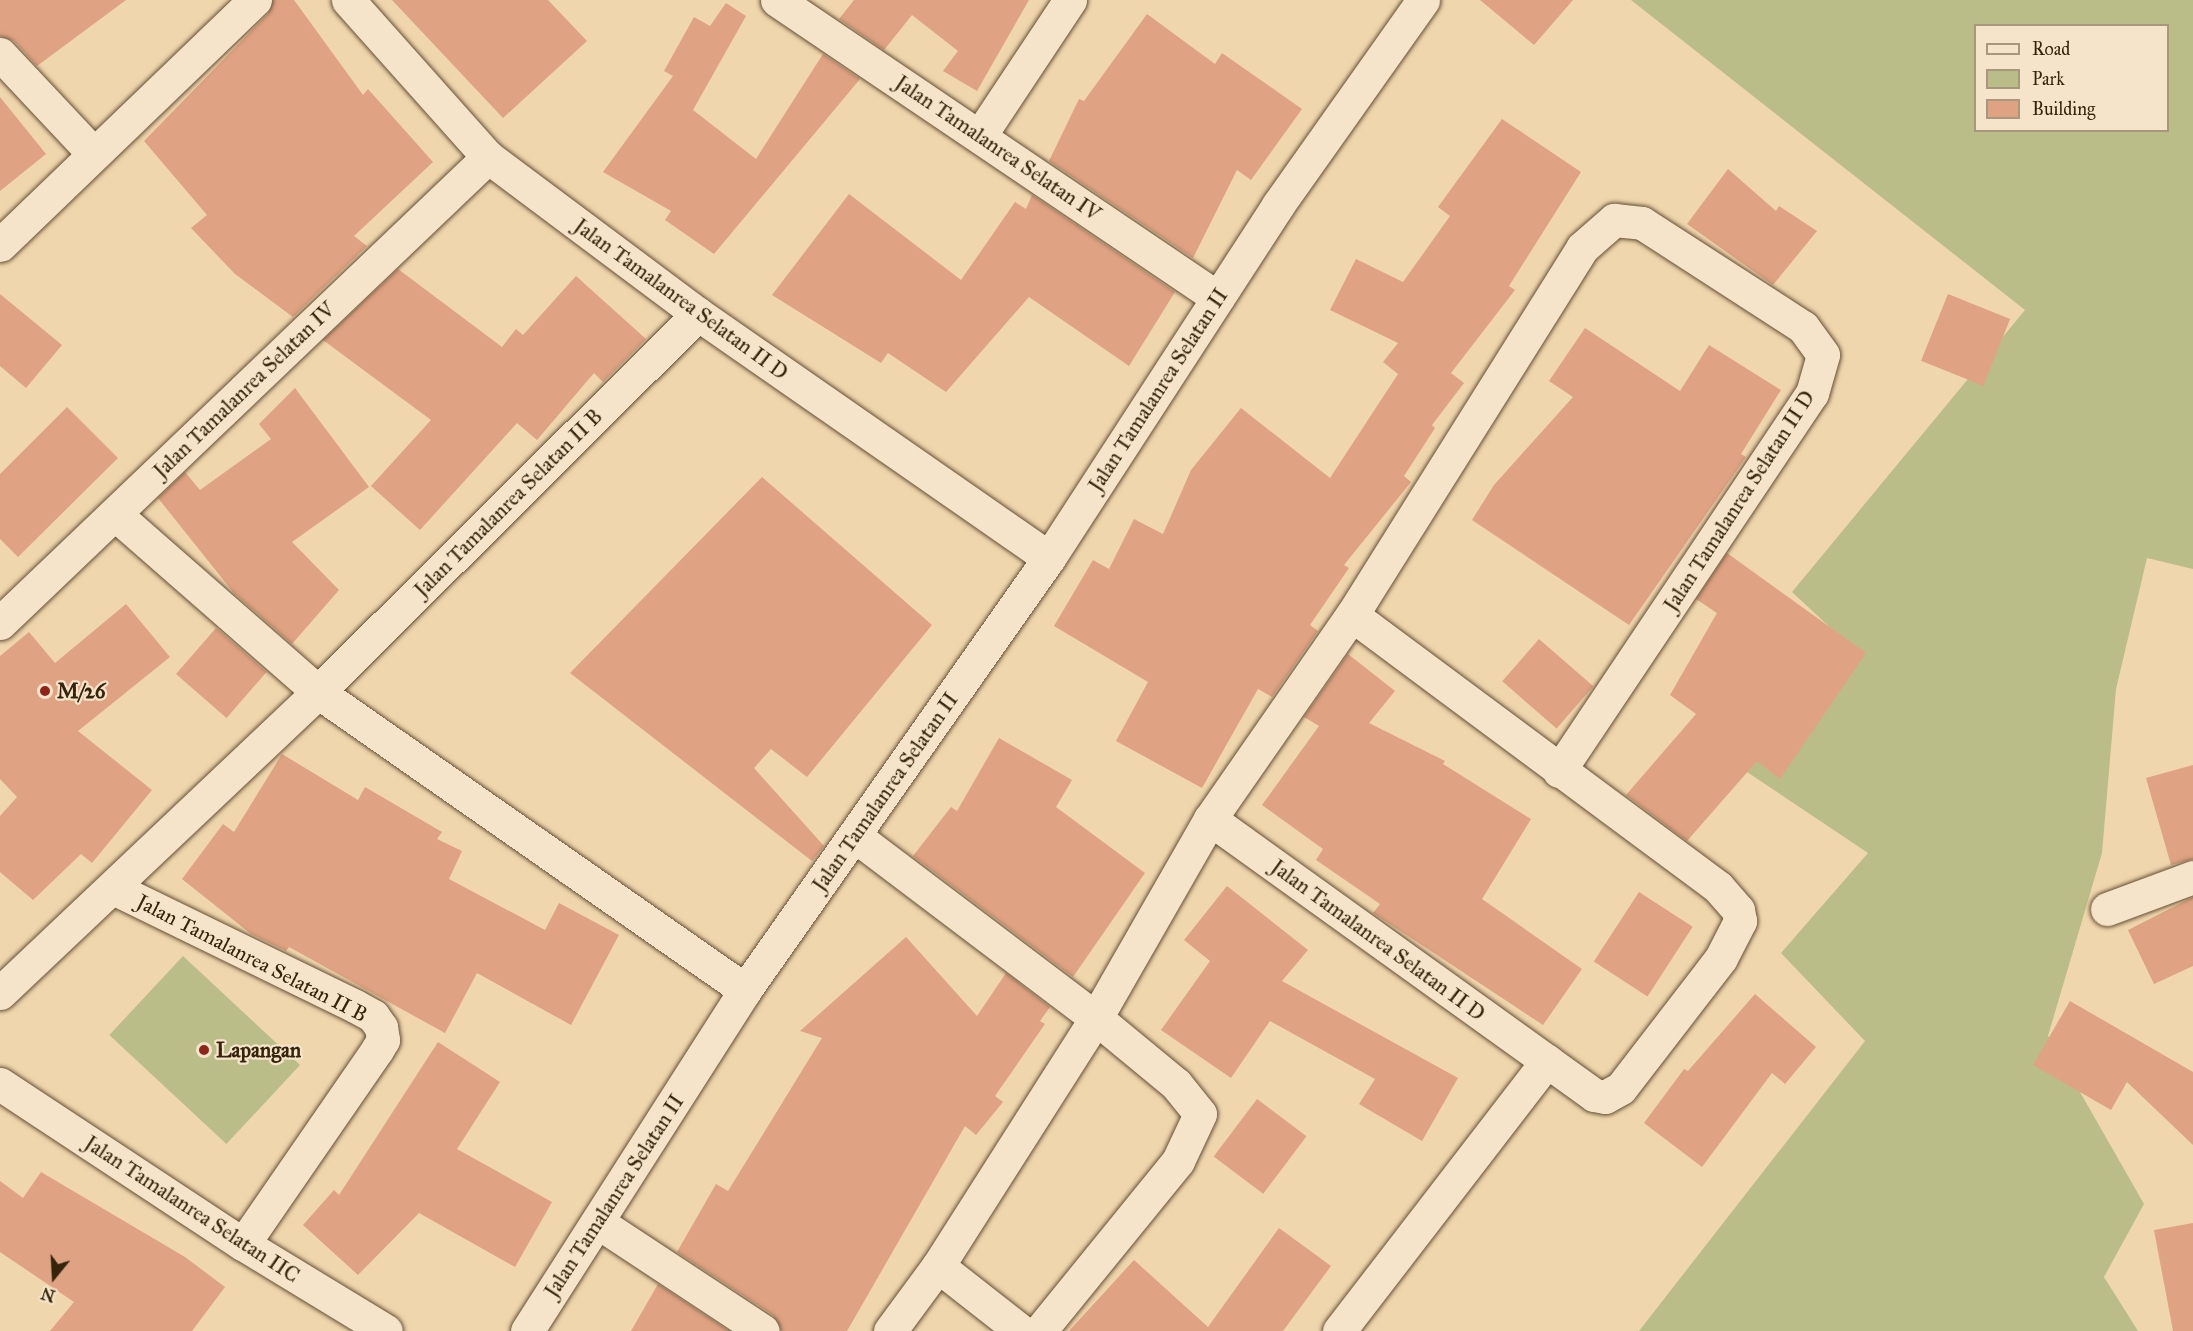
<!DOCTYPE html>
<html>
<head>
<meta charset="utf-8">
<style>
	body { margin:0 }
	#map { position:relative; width:2193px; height:1331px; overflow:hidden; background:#f0d6ad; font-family:"IM FELL Great Primer",serif }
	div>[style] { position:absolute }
	.green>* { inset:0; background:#bbbd88; transform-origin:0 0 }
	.building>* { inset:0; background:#dfa283; transform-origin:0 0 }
	.roads { filter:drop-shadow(0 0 2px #645034) drop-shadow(0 0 2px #645034) }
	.minor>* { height:33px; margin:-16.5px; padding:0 16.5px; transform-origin:16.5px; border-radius:16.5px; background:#f5e4ca }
	.dots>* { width:16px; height:16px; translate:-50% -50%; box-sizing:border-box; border:3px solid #f5e4ca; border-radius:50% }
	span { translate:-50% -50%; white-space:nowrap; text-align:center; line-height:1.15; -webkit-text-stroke:4.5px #f5e4ca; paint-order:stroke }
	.street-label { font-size:21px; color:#35230b }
	.poi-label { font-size:21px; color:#35230b; font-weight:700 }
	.left { translate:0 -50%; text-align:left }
	.legend { position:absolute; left:1974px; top:24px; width:195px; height:108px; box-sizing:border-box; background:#f5e4ca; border:2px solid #a8977e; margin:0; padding:8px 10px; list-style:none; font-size:18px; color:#35230b }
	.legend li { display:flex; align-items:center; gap:12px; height:30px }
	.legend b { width:30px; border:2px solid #a8977e }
	.north { position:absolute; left:24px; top:1247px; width:60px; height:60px; -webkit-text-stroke:4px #f5e4ca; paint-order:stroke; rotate:198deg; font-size:16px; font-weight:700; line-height:24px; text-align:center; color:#35230b }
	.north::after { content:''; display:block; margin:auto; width:21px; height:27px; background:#35230b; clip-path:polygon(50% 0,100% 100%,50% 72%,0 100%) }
</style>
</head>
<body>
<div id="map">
	<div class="green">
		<div style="clip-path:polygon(evenodd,1631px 0,2193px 0,2193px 569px,2147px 558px,2116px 689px,2102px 853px,2048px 1036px,2144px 1204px,2104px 1277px,2138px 1331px,1639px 1331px,1865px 1041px,1781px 953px,1868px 853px,1747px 772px,1851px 647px,1792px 592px,2025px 310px,1631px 0,1976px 26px,2168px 26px,2168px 130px,1976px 130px,1976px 26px)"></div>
		<div style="left:183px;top:956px;width:160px;height:108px;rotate:43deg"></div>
	</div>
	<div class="building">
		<div style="clip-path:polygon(0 0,126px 0,37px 66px,14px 41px,0 36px)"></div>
		<div style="clip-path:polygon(273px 0,294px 0,363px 95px,368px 89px,433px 162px,354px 236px,367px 246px,293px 317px,235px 274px,191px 228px,207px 215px,144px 141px,268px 14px)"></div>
		<div style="clip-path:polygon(392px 0,548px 0,587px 41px,503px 118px)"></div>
		<div style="clip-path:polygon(854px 0,1029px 0,977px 91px,943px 71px,958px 51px,912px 15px,884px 50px,839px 19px)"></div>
		<div style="clip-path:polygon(1480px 0,1573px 0,1534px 45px)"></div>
		<div style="clip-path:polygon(726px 3px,746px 16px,693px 110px,756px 159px,823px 54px,860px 79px,714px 254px,665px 220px,671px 211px,603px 172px,673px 76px,664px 71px,694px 17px,710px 26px)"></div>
		<div style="clip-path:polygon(1147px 14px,1215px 64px,1222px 53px,1302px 109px,1251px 180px,1237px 170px,1193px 258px,1049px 161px,1079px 99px,1084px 101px)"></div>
		<div style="clip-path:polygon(0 97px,46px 154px,0 191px)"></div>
		<div style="clip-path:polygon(1502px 119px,1581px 172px,1509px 286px,1515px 290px,1451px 373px,1464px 383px,1432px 425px,1435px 428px,1404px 476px,1411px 482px,1344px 565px,1349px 568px,1310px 625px,1318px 631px,1272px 697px,1258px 689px,1202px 788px,1116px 741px,1148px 682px,1054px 626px,1093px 560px,1109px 569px,1134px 519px,1163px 534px,1191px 470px,1241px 408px,1330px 478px,1398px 374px,1383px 362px,1398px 343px,1330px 310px,1356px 259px,1403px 282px,1450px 216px,1438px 207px)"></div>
		<div style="clip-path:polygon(1728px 169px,1776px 211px,1779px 206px,1817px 231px,1773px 285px,1687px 224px)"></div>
		<div style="clip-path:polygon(849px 194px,961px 280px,1015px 202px,1026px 209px,1032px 195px,1175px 292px,1129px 366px,1029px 297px,946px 392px,888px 353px,881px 363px,772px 295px)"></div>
		<div style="clip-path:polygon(398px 269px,502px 347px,516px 329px,523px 335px,576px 276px,646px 339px,603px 382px,594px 373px,537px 440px,517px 423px,420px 530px,371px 486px,431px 420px,323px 340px)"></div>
		<div style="clip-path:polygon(0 294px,62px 345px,26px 388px,0 366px)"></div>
		<div style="left:1948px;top:294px;width:67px;height:72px;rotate:22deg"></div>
		<div style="clip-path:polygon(1585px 328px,1680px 391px,1709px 345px,1781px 390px,1741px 454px,1746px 457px,1629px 625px,1472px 520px,1494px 485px,1573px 397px,1549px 381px)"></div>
		<div style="clip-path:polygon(295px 388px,369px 487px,292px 542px,339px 590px,292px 644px,233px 592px,158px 498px,185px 472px,200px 490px,271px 439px,259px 424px)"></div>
		<div style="clip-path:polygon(67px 407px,118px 458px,18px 557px,0 539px,0 474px)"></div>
		<div style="clip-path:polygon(762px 477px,932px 625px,807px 777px,771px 749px,754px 768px,824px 846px,812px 861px,570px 673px)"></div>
		<div style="clip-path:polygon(1727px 553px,1866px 653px,1780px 779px,1757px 761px,1687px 841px,1626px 795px,1696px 714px,1670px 695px,1717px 613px,1696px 599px)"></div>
		<div style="clip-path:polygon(126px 604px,170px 657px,78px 731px,152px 790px,92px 863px,81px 854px,33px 900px,0 872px,0 816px,17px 797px,0 779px,0 656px,29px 632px,55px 663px)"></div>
		<div style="left:216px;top:628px;width:67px;height:61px;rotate:41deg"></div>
		<div style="left:1539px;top:639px;width:72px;height:56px;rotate:41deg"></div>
		<div style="clip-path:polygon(1348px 654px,1395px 691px,1369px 723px,1445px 761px,1443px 764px,1531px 819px,1482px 899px,1582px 969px,1543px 1025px,1373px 913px,1380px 904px,1316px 860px,1323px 849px,1262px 805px,1319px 726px,1304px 717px)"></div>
		<div style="clip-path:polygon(999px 738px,1072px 780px,1056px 807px,1145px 873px,1073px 977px,913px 856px,951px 807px,957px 811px)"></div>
		<div style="clip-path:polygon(282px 754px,358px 800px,365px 787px,442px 832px,437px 839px,462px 851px,449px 879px,545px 930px,559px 903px,619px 935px,571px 1025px,477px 973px,445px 1033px,289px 947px,286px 951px,251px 934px,182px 879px,223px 824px,234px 832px)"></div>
		<div style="clip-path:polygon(2193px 765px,2193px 859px,2171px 865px,2146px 778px)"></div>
		<div style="clip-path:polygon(1227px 886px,1308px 950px,1282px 981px,1458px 1078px,1422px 1141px,1359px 1104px,1375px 1079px,1270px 1021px,1231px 1078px,1161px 1030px,1210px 961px,1184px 940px)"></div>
		<div style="left:1639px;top:892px;width:64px;height:83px;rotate:33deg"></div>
		<div style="clip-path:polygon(2193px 897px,2193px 966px,2154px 984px,2128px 930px)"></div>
		<div style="clip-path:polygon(906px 937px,977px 1016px,1006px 973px,1050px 1007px,1040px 1021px,1045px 1024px,995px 1096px,1003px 1102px,976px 1135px,965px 1126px,847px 1331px,782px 1331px,773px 1315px,677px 1252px,716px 1184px,728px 1191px,822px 1038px,800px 1031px)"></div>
		<div style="clip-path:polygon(1755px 994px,1816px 1047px,1785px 1084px,1772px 1073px,1702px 1167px,1644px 1123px,1684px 1069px,1688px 1071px)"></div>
		<div style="clip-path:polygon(2070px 1001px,2193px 1072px,2193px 1145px,2127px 1082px,2111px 1110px,2033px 1065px)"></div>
		<div style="clip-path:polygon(438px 1042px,500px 1082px,457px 1149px,552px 1202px,515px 1267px,419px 1213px,358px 1275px,303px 1225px,334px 1190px,339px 1195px)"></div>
		<div style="left:1257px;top:1099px;width:62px;height:72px;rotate:37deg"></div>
		<div style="clip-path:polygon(41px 1172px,185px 1257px,225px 1287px,192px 1331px,50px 1331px,74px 1302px,0 1252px,0 1181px,23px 1198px)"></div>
		<div style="clip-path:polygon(2193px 1223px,2193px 1331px,2173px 1331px,2154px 1230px)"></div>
		<div style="clip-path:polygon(1279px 1228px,1331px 1266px,1283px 1331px,1069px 1331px,1134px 1260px,1208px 1327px)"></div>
		<div style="clip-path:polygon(658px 1284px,729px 1331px,631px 1331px)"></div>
	</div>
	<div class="roads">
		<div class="minor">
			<div style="left:348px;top:0;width:210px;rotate:48.3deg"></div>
			<div style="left:488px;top:157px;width:262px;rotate:36.8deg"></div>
			<div style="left:698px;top:314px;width:427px;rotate:34.8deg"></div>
			<div style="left:777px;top:0;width:532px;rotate:34.05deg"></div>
			<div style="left:0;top:54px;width:134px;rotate:46.8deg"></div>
			<div style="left:981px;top:134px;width:161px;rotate:-56.4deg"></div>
			<div style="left:0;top:245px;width:354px;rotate:-43.9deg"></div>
			<div style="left:115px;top:514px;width:270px;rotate:41.2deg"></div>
			<div style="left:318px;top:692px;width:521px;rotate:34.91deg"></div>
			<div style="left:0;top:623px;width:675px;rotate:-43.68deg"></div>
			<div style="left:1210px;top:819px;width:473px;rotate:35.7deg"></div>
			<div style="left:1594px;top:1095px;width:11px;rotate:10deg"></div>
			<div style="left:1605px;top:1097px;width:18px;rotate:-29deg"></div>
			<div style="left:1621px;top:1088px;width:164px;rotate:-52.4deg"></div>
			<div style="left:1721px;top:958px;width:42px;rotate:-62.8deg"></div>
			<div style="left:1740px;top:921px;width:11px;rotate:-100deg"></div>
			<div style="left:1738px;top:910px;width:30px;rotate:-131deg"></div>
			<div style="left:1718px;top:887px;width:456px;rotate:-143.4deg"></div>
			<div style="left:855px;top:836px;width:302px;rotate:37.1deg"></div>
			<div style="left:1096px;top:1018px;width:104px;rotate:39.5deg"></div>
			<div style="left:1176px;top:1084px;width:38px;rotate:51deg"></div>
			<div style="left:1200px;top:1114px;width:52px;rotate:115.1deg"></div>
			<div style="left:1178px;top:1161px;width:219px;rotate:129.1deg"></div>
			<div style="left:113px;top:888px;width:269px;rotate:26deg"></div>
			<div style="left:355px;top:1006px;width:21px;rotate:29deg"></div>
			<div style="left:373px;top:1016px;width:14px;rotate:54deg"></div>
			<div style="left:381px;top:1027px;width:13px;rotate:81deg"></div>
			<div style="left:383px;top:1040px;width:12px;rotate:121deg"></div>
			<div style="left:377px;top:1050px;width:236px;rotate:124.6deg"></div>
			<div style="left:2107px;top:909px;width:92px;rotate:-20.4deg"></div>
			<div style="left:0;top:993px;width:438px;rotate:-43.4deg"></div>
			<div style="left:318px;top:692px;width:536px;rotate:-44.85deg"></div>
			<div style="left:0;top:1084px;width:291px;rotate:33.4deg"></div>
			<div style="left:243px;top:1244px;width:167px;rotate:31.3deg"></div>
			<div style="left:599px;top:1223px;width:196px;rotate:33.4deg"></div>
			<div style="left:938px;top:1266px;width:105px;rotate:38.1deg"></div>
			<div style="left:527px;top:1331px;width:405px;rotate:-57.4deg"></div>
			<div style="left:745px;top:990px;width:528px;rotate:-54.87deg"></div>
			<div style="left:1049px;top:558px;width:421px;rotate:-57deg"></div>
			<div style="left:1278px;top:205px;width:251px;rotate:-54.7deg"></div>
			<div style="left:890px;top:1331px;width:81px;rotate:-53.6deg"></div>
			<div style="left:938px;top:1266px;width:294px;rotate:-57.5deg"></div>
			<div style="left:1096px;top:1018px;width:229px;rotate:-60.2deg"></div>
			<div style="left:1210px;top:819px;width:249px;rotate:-55.2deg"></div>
			<div style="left:1352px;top:615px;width:433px;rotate:-57.9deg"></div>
			<div style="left:1582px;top:248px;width:43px;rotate:-41.2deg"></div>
			<div style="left:1614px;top:220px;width:28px;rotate:6deg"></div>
			<div style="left:1642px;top:223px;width:192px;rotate:32.9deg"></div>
			<div style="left:1803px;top:327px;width:34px;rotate:54deg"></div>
			<div style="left:1823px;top:355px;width:40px;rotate:106deg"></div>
			<div style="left:1812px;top:393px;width:455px;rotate:123.8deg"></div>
			<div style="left:1339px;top:1331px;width:341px;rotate:-52.4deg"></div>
		</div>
	</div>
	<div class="dots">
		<div style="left:45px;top:691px;background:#8f2418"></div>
		<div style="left:204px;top:1050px;background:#8f2418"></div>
	</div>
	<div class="street-label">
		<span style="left:998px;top:148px;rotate:34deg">Jalan Tamalanrea Selatan IV</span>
		<span style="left:681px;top:299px;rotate:36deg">Jalan Tamalanrea Selatan II D</span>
		<span style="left:244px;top:390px;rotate:-44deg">Jalan Tamalanrea Selatan IV</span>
		<span style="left:1158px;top:390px;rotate:-57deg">Jalan Tamalanrea Selatan II</span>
		<span style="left:1739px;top:501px;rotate:-57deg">Jalan Tamalanrea Selatan II D</span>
		<span style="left:508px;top:503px;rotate:-45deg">Jalan Tamalanrea Selatan II B</span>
		<span style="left:885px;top:792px;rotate:-55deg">Jalan Tamalanrea Selatan II</span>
		<span style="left:1378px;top:940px;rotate:36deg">Jalan Tamalanrea Selatan II D</span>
		<span style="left:252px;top:958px;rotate:27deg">Jalan Tamalanrea Selatan II B</span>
		<span style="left:614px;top:1196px;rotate:-57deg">Jalan Tamalanrea Selatan II</span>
		<span style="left:192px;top:1209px;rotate:33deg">Jalan Tamalanrea Selatan IIC</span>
	</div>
	<div class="poi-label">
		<span class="left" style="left:57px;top:691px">M/26</span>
		<span class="left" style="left:216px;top:1050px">Lapangan</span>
	</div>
	<ul class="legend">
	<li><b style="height:8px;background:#f5e4ca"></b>Road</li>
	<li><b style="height:16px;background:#bbbd88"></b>Park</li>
	<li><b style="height:16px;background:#dfa283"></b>Building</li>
	</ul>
	<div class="north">N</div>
</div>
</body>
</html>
